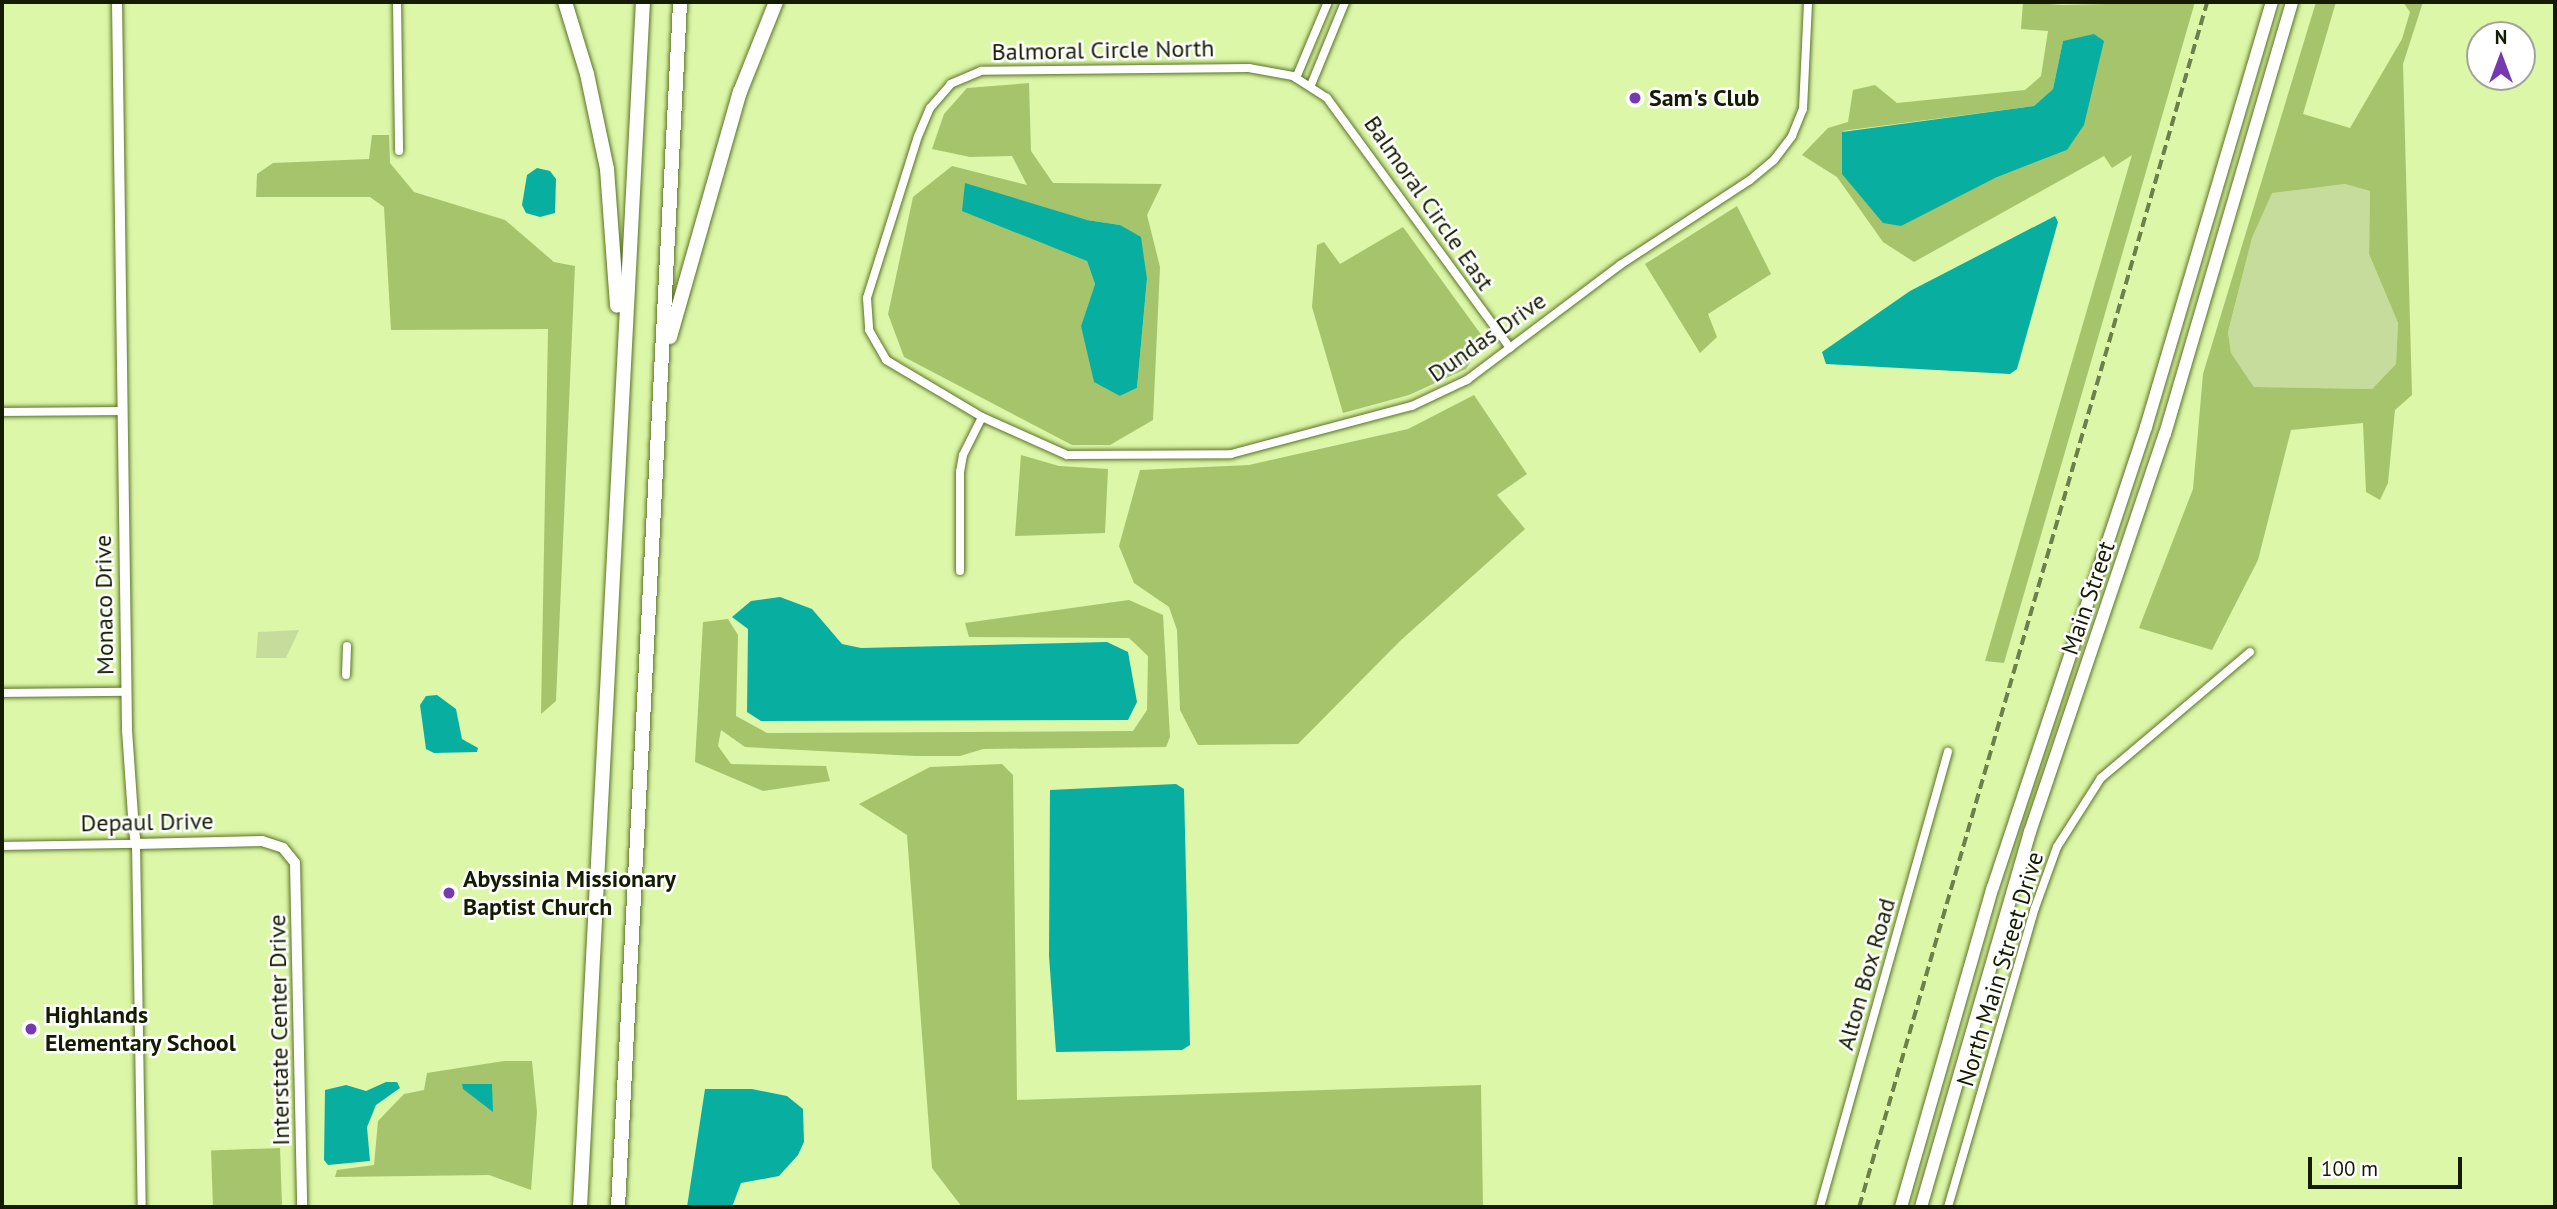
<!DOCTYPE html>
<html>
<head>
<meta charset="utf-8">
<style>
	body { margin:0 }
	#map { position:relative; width:2557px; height:1209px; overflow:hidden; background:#dbf7a7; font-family:"PT Sans",sans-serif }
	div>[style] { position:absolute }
	.green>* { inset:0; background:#c6dc9d }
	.forest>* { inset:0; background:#a6c46c; transform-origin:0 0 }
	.water>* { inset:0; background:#08afa0 }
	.roads { filter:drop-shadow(0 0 2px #5b7225) drop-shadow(0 0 2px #5b7225) }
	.minor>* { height:8px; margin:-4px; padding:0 4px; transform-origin:4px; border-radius:4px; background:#fff }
	.tertiary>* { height:10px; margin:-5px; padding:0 5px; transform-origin:5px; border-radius:5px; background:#fff }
	.primary>* { height:12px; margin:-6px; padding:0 6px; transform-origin:6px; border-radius:6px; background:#fff }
	.motorway>* { height:14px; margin:-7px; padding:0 7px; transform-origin:7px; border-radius:7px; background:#fff }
	.rail>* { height:3.5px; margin-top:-1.75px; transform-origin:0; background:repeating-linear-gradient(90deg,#6d7f4b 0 10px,transparent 0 15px) }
	.dots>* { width:19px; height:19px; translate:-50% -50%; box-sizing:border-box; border:4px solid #fff; border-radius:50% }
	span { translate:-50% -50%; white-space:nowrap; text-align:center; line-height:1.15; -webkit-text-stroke:5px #fff; paint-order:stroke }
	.street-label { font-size:24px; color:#131c00 }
	.poi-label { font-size:24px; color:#131c00; font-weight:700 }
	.left { translate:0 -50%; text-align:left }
	.frame { position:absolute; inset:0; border:4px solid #131c00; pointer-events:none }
	.north { position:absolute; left:2466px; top:21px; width:70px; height:70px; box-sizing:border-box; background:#fff; border:2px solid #a1a499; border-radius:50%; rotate:0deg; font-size:19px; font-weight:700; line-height:28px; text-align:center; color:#131c00 }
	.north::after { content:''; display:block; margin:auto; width:24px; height:32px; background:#7639af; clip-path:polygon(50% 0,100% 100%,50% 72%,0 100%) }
	.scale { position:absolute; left:2308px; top:1157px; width:154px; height:32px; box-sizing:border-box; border:4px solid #131c00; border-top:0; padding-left:9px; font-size:21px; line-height:24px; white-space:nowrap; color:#131c00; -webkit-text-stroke:5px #fff; paint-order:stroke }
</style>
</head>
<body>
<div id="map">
	<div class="green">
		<div style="clip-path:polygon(2345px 184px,2370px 191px,2369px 254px,2398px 323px,2396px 364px,2372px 389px,2254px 387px,2231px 353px,2228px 332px,2252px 238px,2272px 192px)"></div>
		<div style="clip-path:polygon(299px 630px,286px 658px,256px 658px,258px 632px)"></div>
	</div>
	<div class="forest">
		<div style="clip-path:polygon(evenodd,2023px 2px,2062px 5px,2195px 2px,2004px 663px,1985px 661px,2132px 155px,2112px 168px,2104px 156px,1914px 262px,1883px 242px,1837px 177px,1802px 155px,1828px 128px,1848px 122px,1853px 90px,1875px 85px,1897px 103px,2025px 90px,2041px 76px,2048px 31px,2021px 29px,2023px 2px,2063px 41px,2067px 150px,1995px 178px,1842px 131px,2034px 106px,2053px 89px,2063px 41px)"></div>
		<div style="clip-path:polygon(evenodd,2316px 2px,2336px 2px,2303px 114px,2350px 128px,2402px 39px,2410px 12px,2403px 2px,2423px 2px,2403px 64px,2412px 395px,2395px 410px,2388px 483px,2380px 500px,2366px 492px,2363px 423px,2291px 430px,2258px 560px,2212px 650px,2139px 628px,2193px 489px,2203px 374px,2316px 2px,2345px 184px,2370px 191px,2369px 254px,2398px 323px,2396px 364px,2372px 389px,2254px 387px,2231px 353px,2228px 332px,2252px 238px,2272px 193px,2345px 184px)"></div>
		<div style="clip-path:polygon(evenodd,1029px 83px,1031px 151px,1053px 183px,1162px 184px,1147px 215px,1160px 267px,1153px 420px,1110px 445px,1072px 445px,904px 357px,888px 314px,913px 197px,952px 166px,1027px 185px,1012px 156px,970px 157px,932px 149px,944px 114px,967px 88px,1029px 83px,1087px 220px,1120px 225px,1147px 279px,1137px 388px,1120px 396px,1081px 326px,1095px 284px,1087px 261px,1087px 220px)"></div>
		<div style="clip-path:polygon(372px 135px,389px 135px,390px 163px,414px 192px,505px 220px,554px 262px,575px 266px,556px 701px,541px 714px,548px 329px,391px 330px,384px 207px,370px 197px,256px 197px,257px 174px,273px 163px,369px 159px)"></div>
		<div style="clip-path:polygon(1737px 206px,1771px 274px,1708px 314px,1717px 337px,1700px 353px,1645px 264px)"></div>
		<div style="clip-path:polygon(1403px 227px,1485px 340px,1466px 369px,1409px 395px,1343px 413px,1312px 307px,1317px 245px,1324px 242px,1340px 264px)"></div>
		<div style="clip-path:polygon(1474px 395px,1527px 474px,1497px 495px,1525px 529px,1400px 641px,1298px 744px,1198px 745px,1180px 710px,1177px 630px,1169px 607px,1134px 583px,1119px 546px,1140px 470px,1249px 465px,1408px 429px)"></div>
		<div style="clip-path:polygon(1021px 455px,1059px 466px,1108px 469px,1105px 533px,1015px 536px)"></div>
		<div style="clip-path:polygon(1129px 600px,1163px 615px,1170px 737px,1166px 747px,983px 749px,960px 756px,916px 756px,745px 747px,721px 730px,718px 746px,731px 764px,826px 766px,830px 781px,763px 791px,695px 762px,703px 622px,728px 619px,738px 635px,736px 716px,767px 733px,1133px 731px,1147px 710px,1148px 656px,1129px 638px,969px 637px,965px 623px)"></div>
		<div style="clip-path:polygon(1002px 764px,1013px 775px,1017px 1100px,1481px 1085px,1483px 1207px,962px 1207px,932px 1168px,907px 835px,859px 804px,930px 767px)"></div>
		<div style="clip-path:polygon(504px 1061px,532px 1061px,537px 1112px,531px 1190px,489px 1175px,335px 1177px,337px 1170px,374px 1165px,378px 1121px,404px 1094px,424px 1090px,427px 1073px)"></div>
		<div style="left:280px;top:1148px;width:59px;height:69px;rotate:88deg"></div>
	</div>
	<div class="water">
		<div style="clip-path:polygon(2094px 34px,2104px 41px,2084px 125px,2067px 150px,1995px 178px,1901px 226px,1883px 223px,1842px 174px,1842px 132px,2034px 106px,2053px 89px,2063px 41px)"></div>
		<div style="clip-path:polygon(537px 168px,550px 171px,556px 179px,555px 213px,540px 217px,526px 213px,522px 205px,527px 175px)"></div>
		<div style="clip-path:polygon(965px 183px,1087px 220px,1120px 225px,1141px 237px,1147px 279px,1137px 388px,1120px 396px,1094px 382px,1081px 326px,1095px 284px,1087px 261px,962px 211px)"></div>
		<div style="clip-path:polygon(2055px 216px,2058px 222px,2017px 369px,2010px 374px,1826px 364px,1822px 352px,1910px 291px)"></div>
		<div style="clip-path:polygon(780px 597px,812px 609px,842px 644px,861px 648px,1107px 642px,1128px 652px,1137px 702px,1128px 720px,761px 721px,747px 712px,748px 629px,732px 617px,751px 601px)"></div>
		<div style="clip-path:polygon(437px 695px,456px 709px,462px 739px,478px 748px,477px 752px,434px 753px,426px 749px,420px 705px,426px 696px)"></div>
		<div style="clip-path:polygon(1176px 784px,1184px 789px,1190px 1045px,1182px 1050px,1056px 1052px,1049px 956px,1050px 790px)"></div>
		<div style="clip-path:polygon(386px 1082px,397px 1082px,400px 1088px,376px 1105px,367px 1127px,370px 1161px,328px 1165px,324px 1160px,325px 1090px,346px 1085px,366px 1091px)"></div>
		<div style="clip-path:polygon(462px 1084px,492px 1084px,493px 1112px,463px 1089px)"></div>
		<div style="clip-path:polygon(705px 1089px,752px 1089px,787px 1096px,803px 1109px,804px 1142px,798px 1155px,779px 1176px,741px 1183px,732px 1207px,687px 1207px)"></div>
	</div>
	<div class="roads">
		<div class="minor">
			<div style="left:397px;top:2px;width:149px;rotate:89.2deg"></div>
			<div style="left:1296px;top:78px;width:82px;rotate:-67.2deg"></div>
			<div style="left:1311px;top:85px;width:90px;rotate:-67.7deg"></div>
			<div style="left:1510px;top:348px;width:310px;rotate:-126.2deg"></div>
			<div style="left:1327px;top:98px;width:40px;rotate:-147.1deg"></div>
			<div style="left:1293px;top:76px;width:45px;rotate:-169.7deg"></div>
			<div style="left:1249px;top:68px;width:268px;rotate:179.4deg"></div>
			<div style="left:981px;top:71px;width:33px;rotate:157deg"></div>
			<div style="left:951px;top:84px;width:32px;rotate:131deg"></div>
			<div style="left:930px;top:108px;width:30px;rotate:113deg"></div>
			<div style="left:918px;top:136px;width:170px;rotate:107.5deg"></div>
			<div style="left:867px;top:298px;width:32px;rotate:86deg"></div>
			<div style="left:869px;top:330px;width:34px;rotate:60deg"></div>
			<div style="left:886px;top:360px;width:112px;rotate:30.7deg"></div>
			<div style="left:982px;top:417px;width:93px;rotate:24.1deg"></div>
			<div style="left:1067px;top:455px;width:164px;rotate:-0.3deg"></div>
			<div style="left:1231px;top:454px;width:187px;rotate:-14.9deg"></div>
			<div style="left:1412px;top:406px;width:61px;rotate:-25.3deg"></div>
			<div style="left:1467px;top:380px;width:191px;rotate:-36.9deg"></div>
			<div style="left:1620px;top:265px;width:155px;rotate:-33.2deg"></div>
			<div style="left:1750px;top:180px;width:31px;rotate:-40deg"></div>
			<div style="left:1774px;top:160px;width:30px;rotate:-53deg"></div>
			<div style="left:1792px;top:136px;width:29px;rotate:-68deg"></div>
			<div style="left:1803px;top:109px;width:107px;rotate:-87.3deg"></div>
			<div style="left:2px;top:412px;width:121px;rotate:-0.5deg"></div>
			<div style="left:960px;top:571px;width:99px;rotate:-90deg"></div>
			<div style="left:960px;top:472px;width:17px;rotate:-80deg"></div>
			<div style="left:963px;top:455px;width:42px;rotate:-63.4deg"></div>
			<div style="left:346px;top:675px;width:29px;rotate:-88deg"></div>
			<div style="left:2px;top:693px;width:125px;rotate:-0.5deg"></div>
			<div style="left:2px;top:846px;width:134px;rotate:-0.9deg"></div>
			<div style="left:136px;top:844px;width:363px;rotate:89.1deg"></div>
			<div style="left:1820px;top:1207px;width:473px;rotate:-74.3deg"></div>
			<div style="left:1948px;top:1207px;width:311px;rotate:-73.8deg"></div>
			<div style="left:2035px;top:908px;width:65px;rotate:-70.2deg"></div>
			<div style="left:2057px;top:847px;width:82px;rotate:-57.5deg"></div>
			<div style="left:2101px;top:778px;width:195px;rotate:-40.2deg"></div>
		</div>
		<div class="tertiary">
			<div style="left:117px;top:2px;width:728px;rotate:89.21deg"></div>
			<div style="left:127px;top:730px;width:100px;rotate:86deg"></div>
			<div style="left:134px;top:830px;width:14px;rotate:82deg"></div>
			<div style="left:136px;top:844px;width:126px;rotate:-1.4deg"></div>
			<div style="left:262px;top:841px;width:22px;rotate:18deg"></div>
			<div style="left:283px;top:848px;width:19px;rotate:51deg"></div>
			<div style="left:295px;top:863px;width:344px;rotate:88.8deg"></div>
		</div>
		<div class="primary">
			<div style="left:1901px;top:1207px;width:333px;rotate:-74deg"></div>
			<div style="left:1993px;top:887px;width:485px;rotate:-71.6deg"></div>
			<div style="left:2146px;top:427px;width:443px;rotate:-73.5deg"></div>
			<div style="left:1921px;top:1207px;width:391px;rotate:-73.8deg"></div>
			<div style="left:2030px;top:832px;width:420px;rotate:-71.3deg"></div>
			<div style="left:2165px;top:434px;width:450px;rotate:-73.6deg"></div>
		</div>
		<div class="motorway">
			<div style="left:565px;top:2px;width:75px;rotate:73deg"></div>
			<div style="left:587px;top:74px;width:97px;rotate:78.1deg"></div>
			<div style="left:607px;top:169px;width:137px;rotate:85.8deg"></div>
			<div style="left:670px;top:337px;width:255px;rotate:-74.1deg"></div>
			<div style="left:740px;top:92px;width:97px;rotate:-68.2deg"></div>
			<div style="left:580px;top:1207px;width:1207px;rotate:-87.01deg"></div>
			<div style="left:618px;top:1207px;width:1207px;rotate:-87.05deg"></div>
		</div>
	</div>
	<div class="rail">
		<div style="left:1859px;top:1207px;width:1254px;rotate:-73.89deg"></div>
	</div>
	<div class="dots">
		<div style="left:1635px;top:98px;background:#7639af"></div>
		<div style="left:449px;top:893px;background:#7639af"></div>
		<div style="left:31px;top:1029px;background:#7639af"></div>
	</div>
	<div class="street-label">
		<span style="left:1103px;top:50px;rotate:-1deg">Balmoral Circle North</span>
		<span style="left:1429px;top:203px;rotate:55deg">Balmoral Circle East</span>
		<span style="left:1487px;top:337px;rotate:-35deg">Dundas Drive</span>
		<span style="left:2088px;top:598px;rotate:-71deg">Main Street</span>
		<span style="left:104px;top:605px;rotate:-91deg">Monaco Drive</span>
		<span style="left:147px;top:822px;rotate:-1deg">Depaul Drive</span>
		<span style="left:2000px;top:969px;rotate:-73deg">North Main Street Drive</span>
		<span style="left:1866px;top:974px;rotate:-74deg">Alton Box Road</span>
		<span style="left:279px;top:1030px;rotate:-91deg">Interstate Center Drive</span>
	</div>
	<div class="poi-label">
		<span class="left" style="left:1649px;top:98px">Sam's Club</span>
		<span class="left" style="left:463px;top:893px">Abyssinia Missionary<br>Baptist Church</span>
		<span class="left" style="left:45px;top:1029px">Highlands<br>Elementary School</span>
	</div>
	<div class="frame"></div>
	<div class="north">N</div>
	<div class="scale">100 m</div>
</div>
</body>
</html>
